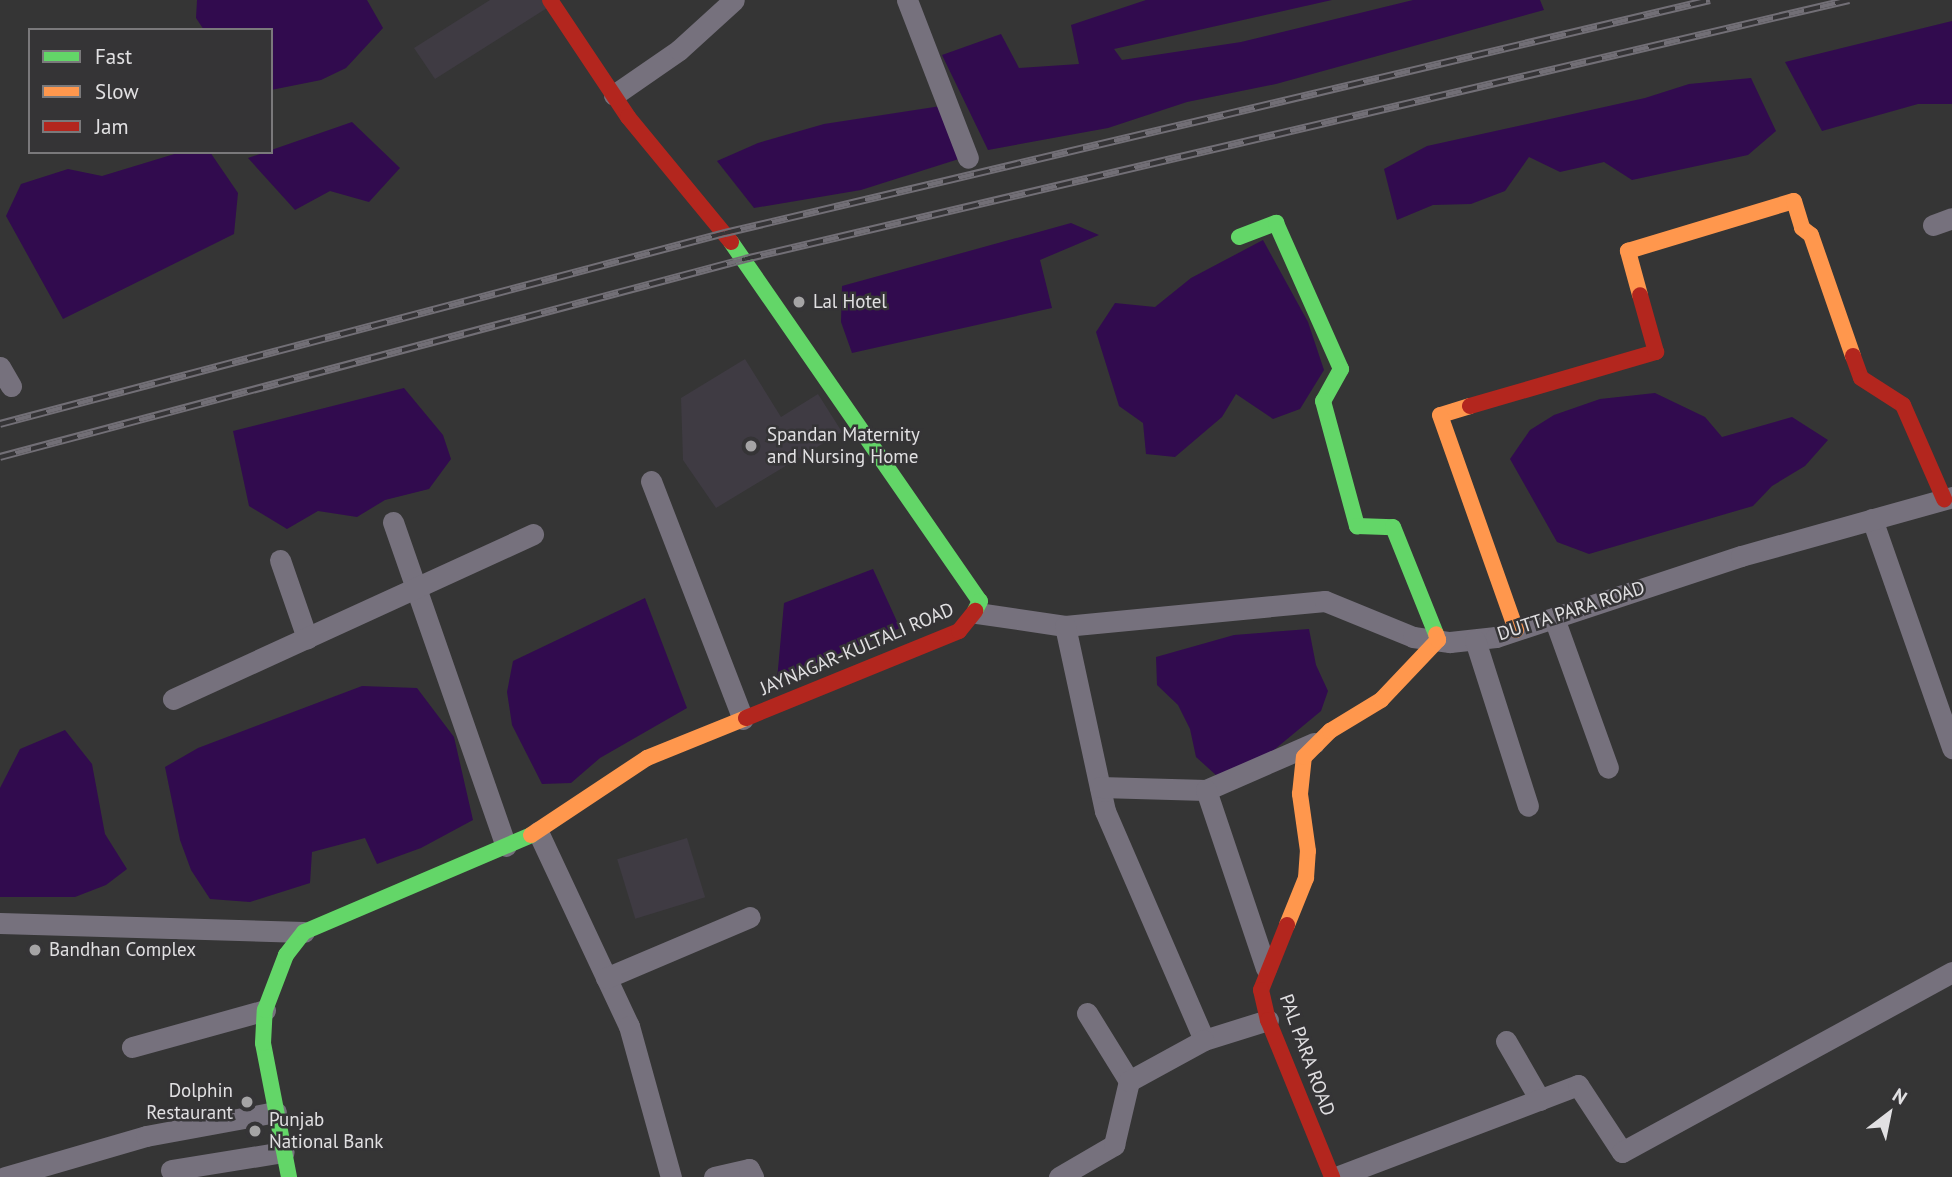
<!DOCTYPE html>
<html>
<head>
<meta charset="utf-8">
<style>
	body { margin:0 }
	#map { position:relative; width:1952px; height:1177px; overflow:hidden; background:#353535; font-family:"PT Sans",sans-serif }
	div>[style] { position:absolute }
	.built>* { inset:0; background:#3f3b43; transform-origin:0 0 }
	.water>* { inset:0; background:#310b4e }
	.street>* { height:21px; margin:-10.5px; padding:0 10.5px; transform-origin:10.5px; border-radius:10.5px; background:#76717d }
	.fast>* { height:16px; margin:-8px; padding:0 8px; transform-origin:8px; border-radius:8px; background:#63d668 }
	.slow>* { height:16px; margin:-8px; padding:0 8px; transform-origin:8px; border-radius:8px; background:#ff974d }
	.jam>* { height:16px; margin:-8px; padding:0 8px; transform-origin:8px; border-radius:8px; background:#b3261e }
	.rail>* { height:8px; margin-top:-4px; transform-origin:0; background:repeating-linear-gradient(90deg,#353436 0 16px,#726f76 0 32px); box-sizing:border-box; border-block:2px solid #726f76 }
	.dots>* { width:19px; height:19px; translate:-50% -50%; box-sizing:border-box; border:4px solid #353436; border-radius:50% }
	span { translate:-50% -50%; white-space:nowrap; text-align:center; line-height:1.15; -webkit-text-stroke:5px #353436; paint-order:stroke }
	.poi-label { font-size:19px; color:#e1e0e2 }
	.left { translate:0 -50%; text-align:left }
	.right { translate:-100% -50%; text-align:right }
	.street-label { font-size:19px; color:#e1e0e2 }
	.legend { position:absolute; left:28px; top:28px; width:245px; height:126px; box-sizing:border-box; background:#353436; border:2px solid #7a797b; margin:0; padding:9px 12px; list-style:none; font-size:21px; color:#e1e0e2 }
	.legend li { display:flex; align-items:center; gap:14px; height:35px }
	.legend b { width:35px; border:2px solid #7a797b }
	.north { position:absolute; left:1854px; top:1079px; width:70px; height:70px; -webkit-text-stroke:5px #353436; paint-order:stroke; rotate:32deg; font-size:19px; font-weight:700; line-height:28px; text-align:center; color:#e1e0e2 }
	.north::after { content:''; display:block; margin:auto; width:24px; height:32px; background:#e1e0e2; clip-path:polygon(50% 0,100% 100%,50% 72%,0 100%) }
</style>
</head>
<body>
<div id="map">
	<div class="built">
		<div style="clip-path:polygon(490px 0,542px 0,547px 8px,435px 79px,414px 48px)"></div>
		<div style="clip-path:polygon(745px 359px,781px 417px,818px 394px,842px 432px,716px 508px,683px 460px,681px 398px)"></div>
		<div style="left:687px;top:838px;width:62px;height:73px;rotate:73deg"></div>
	</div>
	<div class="water">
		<div style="clip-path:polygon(197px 0,367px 0,383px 28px,346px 68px,321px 80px,271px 90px,271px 30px,204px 30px,196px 18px)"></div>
		<div style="clip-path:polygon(1146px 0,1332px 0,1114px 49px,1122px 60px,1241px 42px,1413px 0,1540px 0,1544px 10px,1276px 84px,1187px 102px,1108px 128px,988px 150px,942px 55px,1001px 34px,1019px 68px,1079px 64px,1071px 25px)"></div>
		<div style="clip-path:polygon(1952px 21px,1952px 104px,1918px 104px,1822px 131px,1785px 62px)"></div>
		<div style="clip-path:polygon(1751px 78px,1776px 131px,1748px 155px,1632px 180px,1604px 162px,1560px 172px,1529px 157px,1505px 191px,1471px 204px,1433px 205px,1397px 220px,1384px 169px,1427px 146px,1645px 98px,1689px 84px)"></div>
		<div style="clip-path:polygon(941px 106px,962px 158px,861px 190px,754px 208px,717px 161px,758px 143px,824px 124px)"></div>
		<div style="clip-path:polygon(352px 122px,400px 168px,369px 202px,330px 191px,295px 210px,248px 158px)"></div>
		<div style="clip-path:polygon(181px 152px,210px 152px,238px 193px,234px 234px,63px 319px,6px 216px,21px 184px,68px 169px,102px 176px)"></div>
		<div style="clip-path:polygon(1071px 223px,1099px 235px,1040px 260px,1052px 308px,852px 353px,841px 322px,842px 286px)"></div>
		<div style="clip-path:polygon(1263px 240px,1308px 322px,1324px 370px,1300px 409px,1273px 419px,1236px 394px,1222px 417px,1175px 457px,1146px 454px,1143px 423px,1119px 406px,1096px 332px,1115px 303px,1155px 307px,1191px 278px)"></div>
		<div style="clip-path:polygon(404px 388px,443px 435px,451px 459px,429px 489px,385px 500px,357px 517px,318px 511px,287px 529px,249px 506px,233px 431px)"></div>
		<div style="clip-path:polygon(1655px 393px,1705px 417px,1722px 437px,1792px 417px,1828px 440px,1805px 466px,1772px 486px,1753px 506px,1589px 554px,1557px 542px,1510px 459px,1530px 430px,1554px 415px,1600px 399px)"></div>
		<div style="clip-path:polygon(873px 569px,900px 628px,777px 680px,784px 603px)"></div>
		<div style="clip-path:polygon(645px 598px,687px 708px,600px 758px,571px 783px,542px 784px,512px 725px,507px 692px,513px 661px)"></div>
		<div style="clip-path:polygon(1309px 629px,1316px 665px,1328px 691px,1321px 711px,1268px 755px,1217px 776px,1196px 757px,1190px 729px,1178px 705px,1157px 685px,1156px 657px,1234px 635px)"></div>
		<div style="clip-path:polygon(362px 686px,417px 688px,454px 737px,473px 820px,421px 848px,377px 864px,365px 838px,312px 852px,310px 883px,250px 902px,210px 899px,191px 870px,180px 840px,165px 767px,198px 748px)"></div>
		<div style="clip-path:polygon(65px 730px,92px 764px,105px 834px,127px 869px,106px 885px,75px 897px,0 897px,0 788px,20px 749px)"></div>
	</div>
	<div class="street">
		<div style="left:907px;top:0;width:169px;rotate:68.9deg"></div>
		<div style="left:614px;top:95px;width:79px;rotate:-34.7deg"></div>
		<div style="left:679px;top:50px;width:74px;rotate:-42.3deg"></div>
		<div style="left:1933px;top:225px;width:20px;rotate:-20deg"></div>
		<div style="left:0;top:367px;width:22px;rotate:60deg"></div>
		<div style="left:651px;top:481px;width:255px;rotate:68.9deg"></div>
		<div style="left:1872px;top:519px;width:243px;rotate:70.7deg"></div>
		<div style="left:393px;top:522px;width:343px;rotate:70.8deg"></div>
		<div style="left:280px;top:560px;width:83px;rotate:70.9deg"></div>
		<div style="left:977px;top:613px;width:89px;rotate:8.4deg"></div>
		<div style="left:1065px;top:626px;width:261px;rotate:-5.5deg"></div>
		<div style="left:1325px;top:601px;width:95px;rotate:22.2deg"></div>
		<div style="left:1413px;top:637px;width:37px;rotate:8deg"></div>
		<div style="left:1450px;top:642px;width:46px;rotate:-6.2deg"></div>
		<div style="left:1496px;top:637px;width:258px;rotate:-18.3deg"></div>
		<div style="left:1741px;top:556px;width:219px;rotate:-15.6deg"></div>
		<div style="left:1554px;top:618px;width:159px;rotate:70.2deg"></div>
		<div style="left:1065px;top:626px;width:189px;rotate:77.8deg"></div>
		<div style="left:1105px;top:811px;width:249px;rotate:66.6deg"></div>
		<div style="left:1204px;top:1040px;width:67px;rotate:-17.4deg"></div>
		<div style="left:1475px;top:640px;width:174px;rotate:72.3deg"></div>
		<div style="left:173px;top:699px;width:396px;rotate:-24.6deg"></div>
		<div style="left:1100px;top:787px;width:106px;rotate:1.6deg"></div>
		<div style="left:1206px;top:790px;width:118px;rotate:-23.5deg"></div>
		<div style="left:1206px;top:790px;width:188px;rotate:71.4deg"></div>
		<div style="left:538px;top:832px;width:214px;rotate:64.9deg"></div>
		<div style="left:629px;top:1026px;width:157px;rotate:74.5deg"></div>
		<div style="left:0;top:923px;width:304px;rotate:1.7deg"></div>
		<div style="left:606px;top:978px;width:156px;rotate:-23deg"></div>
		<div style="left:1087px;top:1013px;width:80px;rotate:58.3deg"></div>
		<div style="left:1506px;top:1041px;width:68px;rotate:60deg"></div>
		<div style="left:132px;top:1047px;width:138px;rotate:-15.5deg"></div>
		<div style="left:171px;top:1170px;width:114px;rotate:-9.1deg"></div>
		<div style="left:5px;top:1177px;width:147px;rotate:-16.2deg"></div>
		<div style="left:146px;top:1136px;width:132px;rotate:-10.5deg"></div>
		<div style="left:714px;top:1177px;width:36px;rotate:-13deg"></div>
		<div style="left:749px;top:1169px;width:9px;rotate:63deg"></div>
		<div style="left:1059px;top:1177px;width:64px;rotate:-30.2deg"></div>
		<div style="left:1114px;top:1145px;width:66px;rotate:-76.8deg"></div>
		<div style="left:1129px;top:1081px;width:85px;rotate:-28.7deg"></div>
		<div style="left:1336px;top:1177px;width:259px;rotate:-20.8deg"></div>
		<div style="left:1578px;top:1085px;width:80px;rotate:56.7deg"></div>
		<div style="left:1622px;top:1152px;width:376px;rotate:-28.6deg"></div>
	</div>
	<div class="fast">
		<div style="left:1239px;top:237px;width:40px;rotate:-21deg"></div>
		<div style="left:1276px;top:223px;width:160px;rotate:66deg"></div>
		<div style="left:1341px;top:369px;width:37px;rotate:119deg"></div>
		<div style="left:1323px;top:401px;width:130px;rotate:74.8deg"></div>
		<div style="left:1357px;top:526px;width:36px;rotate:2deg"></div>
		<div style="left:1393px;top:527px;width:115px;rotate:68.1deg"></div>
		<div style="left:731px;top:242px;width:437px;rotate:55.3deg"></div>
		<div style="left:980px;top:601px;width:11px;rotate:117deg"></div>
		<div style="left:289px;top:1177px;width:136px;rotate:-101deg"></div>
		<div style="left:263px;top:1043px;width:33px;rotate:-87deg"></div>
		<div style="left:265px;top:1010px;width:59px;rotate:-69.1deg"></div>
		<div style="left:286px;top:955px;width:29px;rotate:-52deg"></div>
		<div style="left:304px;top:932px;width:247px;rotate:-23.1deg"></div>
	</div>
	<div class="slow">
		<div style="left:1640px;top:295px;width:46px;rotate:-105.3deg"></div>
		<div style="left:1628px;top:251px;width:173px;rotate:-16.8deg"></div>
		<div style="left:1794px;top:201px;width:28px;rotate:73deg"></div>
		<div style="left:1802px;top:228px;width:11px;rotate:38deg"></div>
		<div style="left:1811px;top:235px;width:128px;rotate:70.9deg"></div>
		<div style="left:1470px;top:406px;width:31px;rotate:163deg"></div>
		<div style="left:1440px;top:415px;width:228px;rotate:70.5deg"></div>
		<div style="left:531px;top:835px;width:139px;rotate:-33.6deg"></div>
		<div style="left:647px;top:758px;width:107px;rotate:-22deg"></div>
		<div style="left:1287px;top:925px;width:51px;rotate:-68deg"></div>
		<div style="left:1306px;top:878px;width:27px;rotate:-86deg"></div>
		<div style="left:1308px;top:851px;width:58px;rotate:-98deg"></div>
		<div style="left:1300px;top:794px;width:37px;rotate:-84deg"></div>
		<div style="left:1304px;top:757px;width:37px;rotate:-45deg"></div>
		<div style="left:1330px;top:731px;width:60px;rotate:-31.3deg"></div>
		<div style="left:1381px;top:700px;width:83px;rotate:-46.5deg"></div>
		<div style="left:1438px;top:640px;width:6px;rotate:-108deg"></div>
	</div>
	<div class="jam">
		<div style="left:550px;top:0;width:141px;rotate:56.3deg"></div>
		<div style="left:628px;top:117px;width:162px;rotate:50.5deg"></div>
		<div style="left:1853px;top:356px;width:23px;rotate:70deg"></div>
		<div style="left:1861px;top:378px;width:50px;rotate:32.7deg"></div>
		<div style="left:1903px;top:405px;width:103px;rotate:66.4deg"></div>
		<div style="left:1470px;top:406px;width:194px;rotate:-16.2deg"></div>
		<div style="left:1656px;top:352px;width:59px;rotate:-105.7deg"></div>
		<div style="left:746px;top:718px;width:230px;rotate:-22.2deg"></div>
		<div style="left:959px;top:631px;width:26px;rotate:-51deg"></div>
		<div style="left:1287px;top:925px;width:70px;rotate:111.8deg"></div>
		<div style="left:1261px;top:990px;width:31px;rotate:77deg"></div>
		<div style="left:1268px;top:1020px;width:170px;rotate:67.8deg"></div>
	</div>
	<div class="rail">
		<div style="left:0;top:424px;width:750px;rotate:-14.76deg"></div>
		<div style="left:725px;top:233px;width:1012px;rotate:-13.31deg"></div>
		<div style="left:0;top:457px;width:771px;rotate:-14.88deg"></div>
		<div style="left:745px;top:259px;width:1134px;rotate:-13.2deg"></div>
	</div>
	<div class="dots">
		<div style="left:799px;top:302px;background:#a5a4a5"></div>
		<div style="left:751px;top:446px;background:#a5a4a5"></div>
		<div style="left:35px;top:950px;background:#a5a4a5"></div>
		<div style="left:247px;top:1102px;background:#a5a4a5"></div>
		<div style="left:255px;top:1131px;background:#a5a4a5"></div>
	</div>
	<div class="poi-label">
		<span class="left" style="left:813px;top:302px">Lal Hotel</span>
		<span class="left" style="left:767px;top:446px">Spandan Maternity<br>and Nursing Home</span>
		<span class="left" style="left:49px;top:950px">Bandhan Complex</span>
		<span class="right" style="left:233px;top:1102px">Dolphin<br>Restaurant</span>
		<span class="left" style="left:269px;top:1131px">Punjab<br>National Bank</span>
	</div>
	<div class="street-label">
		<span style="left:1571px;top:611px;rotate:-18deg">DUTTA PARA ROAD</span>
		<span style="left:857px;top:649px;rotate:-23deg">JAYNAGAR-KULTALI ROAD</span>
		<span style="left:1307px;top:1055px;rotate:70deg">PAL PARA ROAD</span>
	</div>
	<ul class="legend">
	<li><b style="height:9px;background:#63d668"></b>Fast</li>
	<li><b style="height:9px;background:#ff974d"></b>Slow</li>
	<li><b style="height:9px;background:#b3261e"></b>Jam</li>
	</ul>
	<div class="north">N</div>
</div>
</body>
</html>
